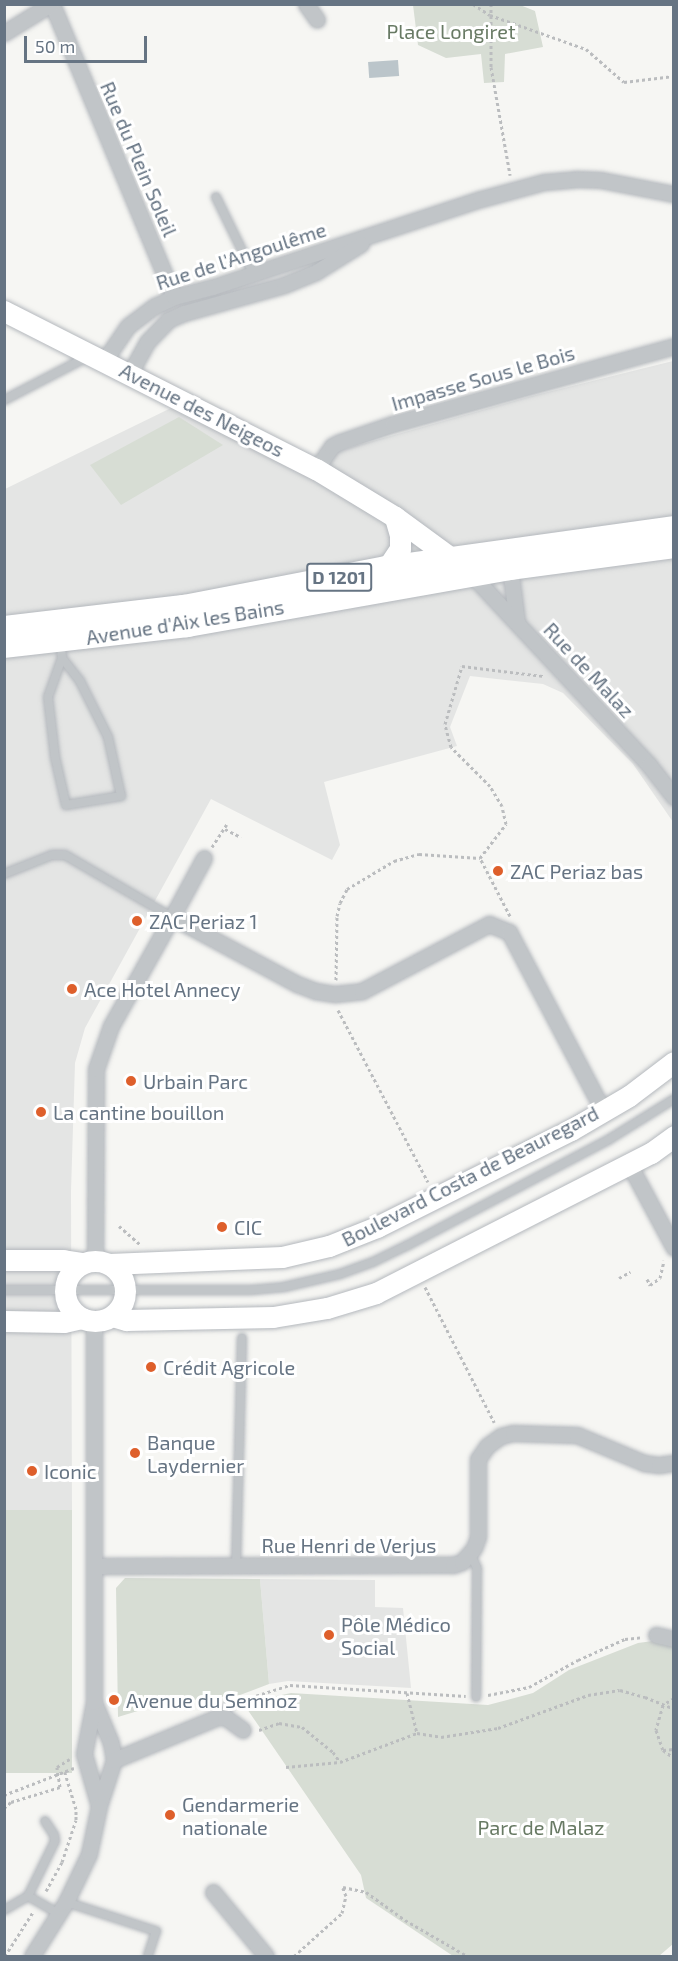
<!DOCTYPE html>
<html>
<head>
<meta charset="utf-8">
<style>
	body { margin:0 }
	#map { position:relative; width:678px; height:1961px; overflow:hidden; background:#f6f6f3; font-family:"Exo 2",sans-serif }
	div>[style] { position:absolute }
	.built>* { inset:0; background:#e4e5e4 }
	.green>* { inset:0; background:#d7ddd4; transform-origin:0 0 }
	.water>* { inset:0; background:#bbc5ca; transform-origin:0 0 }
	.path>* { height:3px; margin-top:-1.5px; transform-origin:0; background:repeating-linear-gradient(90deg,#bbbdbf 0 3px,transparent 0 6px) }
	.roads { filter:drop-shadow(0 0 2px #b4b8bd) drop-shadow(0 0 2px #b4b8bd) }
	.lane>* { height:8px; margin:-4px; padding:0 4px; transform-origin:4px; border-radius:4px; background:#c1c5c8 }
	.street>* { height:15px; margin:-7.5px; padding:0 7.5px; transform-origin:7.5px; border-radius:7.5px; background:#c1c5c8 }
	.secondary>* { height:21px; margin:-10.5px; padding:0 10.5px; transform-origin:10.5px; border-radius:10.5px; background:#fff }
	.secondary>.ring { margin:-10.5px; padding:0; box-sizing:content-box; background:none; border:21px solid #fff; border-radius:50% }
	.primary>* { height:24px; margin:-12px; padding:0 12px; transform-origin:12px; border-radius:12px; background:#fff }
	.dots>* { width:16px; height:16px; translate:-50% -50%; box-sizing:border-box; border:3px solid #fff; border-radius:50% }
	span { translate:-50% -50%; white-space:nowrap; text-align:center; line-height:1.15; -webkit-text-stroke:6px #fff; paint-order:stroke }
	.shield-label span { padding:2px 4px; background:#fff; border:2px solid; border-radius:4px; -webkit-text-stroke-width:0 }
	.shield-label { font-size:18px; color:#667483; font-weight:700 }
	.park-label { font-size:20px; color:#687a64 }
	.street-label { font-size:20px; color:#667483 }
	.poi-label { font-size:20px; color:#667483 }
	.left { translate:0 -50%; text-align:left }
	.frame { position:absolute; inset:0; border:6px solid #667483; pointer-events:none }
	.scale { position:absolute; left:24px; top:36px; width:123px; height:27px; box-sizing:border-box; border:3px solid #667483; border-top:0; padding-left:8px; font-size:18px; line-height:21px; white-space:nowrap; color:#667483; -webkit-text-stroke:4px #fff; paint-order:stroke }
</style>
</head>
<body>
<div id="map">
	<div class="built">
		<div style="clip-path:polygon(673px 361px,673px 822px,633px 764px,563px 693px,543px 684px,470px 676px,450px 727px,457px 746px,324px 782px,340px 845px,332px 860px,211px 799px,85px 1028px,75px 1063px,71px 1191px,72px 1510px,5px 1510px,5px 489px,171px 408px,288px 465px,532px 396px)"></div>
		<div style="clip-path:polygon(260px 1579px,375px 1580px,375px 1607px,403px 1608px,411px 1688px,288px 1681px,269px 1684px)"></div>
	</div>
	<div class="green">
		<div style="clip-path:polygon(413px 5px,520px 5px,535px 11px,543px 47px,505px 54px,504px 82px,484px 83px,481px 54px,446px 58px,418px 45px)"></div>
		<div style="clip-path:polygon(179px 417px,223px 445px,121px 505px,90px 465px)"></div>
		<div style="left:5px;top:1510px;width:67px;height:263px"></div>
		<div style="clip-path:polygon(125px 1578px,260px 1579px,269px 1684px,240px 1695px,164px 1703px,118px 1717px,116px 1588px)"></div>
		<div style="clip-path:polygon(653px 1641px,673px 1646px,673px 1944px,659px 1956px,453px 1956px,366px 1898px,361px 1875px,243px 1703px,291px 1693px,488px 1705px,533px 1693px,569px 1670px,638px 1643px)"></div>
	</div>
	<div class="water">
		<div style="left:398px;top:60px;width:16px;height:30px;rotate:86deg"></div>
	</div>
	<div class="path">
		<div style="left:473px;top:4px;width:20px;rotate:33deg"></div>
		<div style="left:490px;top:15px;width:102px;rotate:19.5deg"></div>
		<div style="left:586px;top:49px;width:50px;rotate:41deg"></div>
		<div style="left:624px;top:82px;width:50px;rotate:-6.8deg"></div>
		<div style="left:491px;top:4px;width:63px;rotate:90deg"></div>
		<div style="left:491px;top:67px;width:110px;rotate:80deg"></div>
		<div style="left:225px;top:829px;width:18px;rotate:27deg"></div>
		<div style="left:212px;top:847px;width:27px;rotate:-57deg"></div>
		<div style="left:510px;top:916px;width:65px;rotate:-117.3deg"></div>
		<div style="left:480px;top:858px;width:43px;rotate:-52.6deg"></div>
		<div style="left:506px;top:824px;width:18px;rotate:-103deg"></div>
		<div style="left:502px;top:806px;width:23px;rotate:-121deg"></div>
		<div style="left:490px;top:786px;width:55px;rotate:-135deg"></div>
		<div style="left:451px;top:747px;width:24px;rotate:-105deg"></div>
		<div style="left:445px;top:724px;width:60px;rotate:-73.7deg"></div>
		<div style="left:462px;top:666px;width:83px;rotate:7deg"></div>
		<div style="left:336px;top:980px;width:64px;rotate:-89.1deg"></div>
		<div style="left:337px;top:916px;width:13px;rotate:-77deg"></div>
		<div style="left:340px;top:903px;width:16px;rotate:-63deg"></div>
		<div style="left:347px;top:889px;width:55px;rotate:-30.8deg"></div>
		<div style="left:394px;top:861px;width:26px;rotate:-16deg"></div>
		<div style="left:419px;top:854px;width:61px;rotate:3.8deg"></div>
		<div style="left:338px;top:1010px;width:194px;rotate:62.4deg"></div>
		<div style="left:119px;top:1226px;width:29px;rotate:41deg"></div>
		<div style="left:619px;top:1278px;width:13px;rotate:-29deg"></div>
		<div style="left:647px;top:1279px;width:7px;rotate:63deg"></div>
		<div style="left:650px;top:1285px;width:12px;rotate:-35deg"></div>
		<div style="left:660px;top:1278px;width:18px;rotate:-77deg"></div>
		<div style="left:425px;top:1287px;width:152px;rotate:62.9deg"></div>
		<div style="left:407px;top:1693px;width:41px;rotate:76deg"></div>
		<div style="left:488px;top:1695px;width:42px;rotate:-11deg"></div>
		<div style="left:529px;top:1687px;width:56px;rotate:-28.9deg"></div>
		<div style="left:578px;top:1660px;width:51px;rotate:-24.1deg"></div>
		<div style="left:625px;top:1639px;width:18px;rotate:-6deg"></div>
		<div style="left:674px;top:1698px;width:13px;rotate:148deg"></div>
		<div style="left:663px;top:1705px;width:26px;rotate:106deg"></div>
		<div style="left:656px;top:1730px;width:21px;rotate:71deg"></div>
		<div style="left:663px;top:1750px;width:11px;rotate:-5deg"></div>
		<div style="left:239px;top:1701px;width:53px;rotate:-17.4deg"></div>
		<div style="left:290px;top:1685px;width:176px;rotate:3.6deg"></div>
		<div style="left:259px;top:1730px;width:21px;rotate:-19deg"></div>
		<div style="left:279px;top:1723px;width:23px;rotate:10deg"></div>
		<div style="left:302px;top:1727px;width:40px;rotate:39deg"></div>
		<div style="left:333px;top:1752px;width:12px;rotate:55deg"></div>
		<div style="left:663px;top:1750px;width:14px;rotate:36deg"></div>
		<div style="left:286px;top:1767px;width:54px;rotate:-5.3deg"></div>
		<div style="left:340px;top:1762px;width:82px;rotate:-20.6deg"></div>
		<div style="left:417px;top:1733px;width:24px;rotate:9deg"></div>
		<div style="left:441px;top:1737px;width:58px;rotate:-9deg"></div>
		<div style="left:498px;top:1728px;width:96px;rotate:-20.1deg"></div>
		<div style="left:588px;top:1695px;width:32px;rotate:-9deg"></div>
		<div style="left:620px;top:1690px;width:26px;rotate:16deg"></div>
		<div style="left:645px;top:1697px;width:31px;rotate:22deg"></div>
		<div style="left:4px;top:1795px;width:75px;rotate:-21.1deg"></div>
		<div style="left:4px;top:1808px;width:9px;rotate:-41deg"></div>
		<div style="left:11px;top:1802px;width:51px;rotate:-17deg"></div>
		<div style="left:60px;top:1787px;width:20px;rotate:-99deg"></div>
		<div style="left:57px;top:1767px;width:15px;rotate:-32deg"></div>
		<div style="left:343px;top:1887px;width:24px;rotate:12deg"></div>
		<div style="left:366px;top:1892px;width:48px;rotate:35.7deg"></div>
		<div style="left:405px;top:1920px;width:72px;rotate:30.1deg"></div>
		<div style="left:46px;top:1891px;width:33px;rotate:-61deg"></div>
		<div style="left:62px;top:1862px;width:44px;rotate:-71.6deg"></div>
		<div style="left:76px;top:1820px;width:11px;rotate:-90deg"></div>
		<div style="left:76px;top:1809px;width:39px;rotate:-107deg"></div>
		<div style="left:5px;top:1956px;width:52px;rotate:-57.5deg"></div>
		<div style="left:294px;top:1956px;width:64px;rotate:-41.9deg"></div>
		<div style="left:342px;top:1913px;width:17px;rotate:-77deg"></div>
		<div style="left:346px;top:1896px;width:9px;rotate:-111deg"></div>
	</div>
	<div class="roads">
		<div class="lane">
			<div style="left:216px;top:197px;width:85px;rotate:64deg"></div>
			<div style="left:4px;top:400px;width:93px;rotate:-27.4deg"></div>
			<div style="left:61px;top:644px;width:14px;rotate:86deg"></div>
			<div style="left:62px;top:658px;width:41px;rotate:109.7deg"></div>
			<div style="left:48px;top:697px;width:60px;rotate:83.3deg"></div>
			<div style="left:55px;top:757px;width:49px;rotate:77.1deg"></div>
			<div style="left:66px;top:805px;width:56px;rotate:-9.3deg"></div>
			<div style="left:121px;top:796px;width:60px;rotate:-102.4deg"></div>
			<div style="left:108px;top:737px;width:63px;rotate:-116.6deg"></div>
			<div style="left:80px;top:681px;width:29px;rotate:-128deg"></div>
			<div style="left:4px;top:874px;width:52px;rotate:-21.6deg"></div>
			<div style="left:52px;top:855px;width:13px"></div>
			<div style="left:65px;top:855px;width:124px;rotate:30.1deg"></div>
			<div style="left:4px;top:1290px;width:247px"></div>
			<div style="left:251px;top:1290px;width:33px;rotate:-5deg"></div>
			<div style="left:284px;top:1287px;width:57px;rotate:-13.1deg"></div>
			<div style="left:340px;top:1274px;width:35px;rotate:-20deg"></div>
			<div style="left:373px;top:1262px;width:39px;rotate:-26deg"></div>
			<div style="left:408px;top:1245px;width:226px;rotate:-27.7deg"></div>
			<div style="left:608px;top:1140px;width:78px;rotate:-31.8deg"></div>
			<div style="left:470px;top:1553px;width:17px;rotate:65deg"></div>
			<div style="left:477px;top:1568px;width:129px;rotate:90.4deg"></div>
			<div style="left:236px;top:1566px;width:228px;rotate:-88.5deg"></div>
			<div style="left:223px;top:1717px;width:14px;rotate:-65deg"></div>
			<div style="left:45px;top:1821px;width:17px;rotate:57deg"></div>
			<div style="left:54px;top:1835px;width:6px;rotate:81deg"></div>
			<div style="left:55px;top:1841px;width:61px;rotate:116.1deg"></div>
			<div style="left:28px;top:1896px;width:36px;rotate:30deg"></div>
			<div style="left:66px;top:1902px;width:95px;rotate:17.9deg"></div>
			<div style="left:156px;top:1931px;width:26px;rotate:108deg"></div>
			<div style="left:4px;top:1910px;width:28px;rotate:-30deg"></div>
		</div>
		<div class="street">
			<div style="left:52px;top:4px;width:317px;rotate:67.4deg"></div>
			<div style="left:306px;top:4px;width:19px;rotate:55deg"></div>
			<div style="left:4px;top:33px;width:55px;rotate:-31.7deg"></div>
			<div style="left:104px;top:361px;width:42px;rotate:-55.6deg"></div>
			<div style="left:128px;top:326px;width:34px;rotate:-37deg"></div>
			<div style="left:155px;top:306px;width:21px;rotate:-25deg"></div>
			<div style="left:174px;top:297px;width:40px;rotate:-14.4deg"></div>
			<div style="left:213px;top:287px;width:282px;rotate:-18.2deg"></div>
			<div style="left:481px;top:199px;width:65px;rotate:-15.1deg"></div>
			<div style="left:544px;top:182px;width:32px;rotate:-5deg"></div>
			<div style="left:576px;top:179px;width:25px;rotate:2deg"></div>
			<div style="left:601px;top:180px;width:74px;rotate:10.9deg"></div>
			<div style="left:130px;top:373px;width:35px;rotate:-61deg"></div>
			<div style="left:147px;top:342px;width:30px;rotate:-46deg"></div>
			<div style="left:168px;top:320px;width:17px;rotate:-24deg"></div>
			<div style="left:184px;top:313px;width:104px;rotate:-15.6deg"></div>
			<div style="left:284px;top:285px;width:35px;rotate:-22deg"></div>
			<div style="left:316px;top:272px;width:53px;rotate:-31.9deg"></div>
			<div style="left:316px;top:469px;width:28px;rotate:-55deg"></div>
			<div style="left:332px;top:446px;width:9px;rotate:-27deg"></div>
			<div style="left:340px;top:442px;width:56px;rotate:-18.8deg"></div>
			<div style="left:393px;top:424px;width:292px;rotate:-15.5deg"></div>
			<div style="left:510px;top:568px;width:55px;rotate:82.7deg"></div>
			<div style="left:471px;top:574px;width:261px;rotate:47deg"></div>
			<div style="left:649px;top:765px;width:41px;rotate:52deg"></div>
			<div style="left:172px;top:917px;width:67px;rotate:-61.5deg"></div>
			<div style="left:629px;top:1164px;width:95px;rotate:61.8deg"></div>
			<div style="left:95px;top:1260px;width:191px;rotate:-89.7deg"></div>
			<div style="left:96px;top:1069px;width:46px;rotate:-70.8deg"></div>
			<div style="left:111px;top:1026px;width:125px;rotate:-60.8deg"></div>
			<div style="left:172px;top:917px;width:142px;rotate:28.2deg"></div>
			<div style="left:297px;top:984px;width:19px;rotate:21deg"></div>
			<div style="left:315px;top:991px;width:20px;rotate:9deg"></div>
			<div style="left:335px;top:994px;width:27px;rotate:-6deg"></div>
			<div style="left:362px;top:991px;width:144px;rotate:-27.8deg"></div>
			<div style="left:489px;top:924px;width:22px;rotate:22deg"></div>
			<div style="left:509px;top:932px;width:201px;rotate:62.2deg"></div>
			<div style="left:95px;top:1566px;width:358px;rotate:-0.2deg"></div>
			<div style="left:453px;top:1565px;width:9px;rotate:-18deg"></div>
			<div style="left:462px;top:1562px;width:18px;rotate:-49deg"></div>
			<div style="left:474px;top:1548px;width:12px;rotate:-70deg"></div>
			<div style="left:478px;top:1537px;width:78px;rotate:-90deg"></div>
			<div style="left:478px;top:1459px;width:16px;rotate:-55deg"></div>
			<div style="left:487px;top:1446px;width:17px;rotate:-36deg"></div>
			<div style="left:501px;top:1436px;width:12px;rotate:-14deg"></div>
			<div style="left:513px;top:1433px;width:64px;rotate:1.8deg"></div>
			<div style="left:577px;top:1435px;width:73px;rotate:22.7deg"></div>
			<div style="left:644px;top:1463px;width:15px;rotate:8deg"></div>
			<div style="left:659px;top:1465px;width:15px;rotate:-8deg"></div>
			<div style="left:656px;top:1635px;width:18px;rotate:13deg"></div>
			<div style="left:94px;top:1702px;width:44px;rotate:67.5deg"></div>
			<div style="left:111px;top:1743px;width:17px;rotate:80deg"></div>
			<div style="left:114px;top:1760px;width:48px;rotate:108.1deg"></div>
			<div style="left:99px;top:1806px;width:54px;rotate:-106.1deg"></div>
			<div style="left:84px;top:1754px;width:53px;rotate:-79.1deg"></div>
			<div style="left:94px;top:1702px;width:381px;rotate:-90deg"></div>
			<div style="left:114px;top:1760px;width:113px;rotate:-22.5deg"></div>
			<div style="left:218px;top:1717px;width:7px"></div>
			<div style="left:225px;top:1717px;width:22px;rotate:36deg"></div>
			<div style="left:213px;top:1892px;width:83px;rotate:50.4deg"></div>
			<div style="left:32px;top:1956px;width:64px;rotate:-57.8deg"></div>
			<div style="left:66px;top:1902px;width:53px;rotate:-64.4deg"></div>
			<div style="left:89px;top:1854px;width:49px;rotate:-78.2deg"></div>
		</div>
		<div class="secondary">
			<div style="left:4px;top:311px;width:350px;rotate:26.9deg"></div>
			<div style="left:316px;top:469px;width:92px;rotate:31.3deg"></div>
			<div style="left:395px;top:517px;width:69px;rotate:36.2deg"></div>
			<div style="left:387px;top:568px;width:23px;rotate:-56deg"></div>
			<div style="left:400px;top:549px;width:14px;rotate:-90deg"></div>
			<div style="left:400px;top:535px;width:19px;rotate:-106deg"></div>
			<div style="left:4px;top:1260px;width:59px"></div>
			<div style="left:63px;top:1260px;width:18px;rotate:9deg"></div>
			<div class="ring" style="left:65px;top:1261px;width:39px;height:39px"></div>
			<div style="left:109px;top:1264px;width:173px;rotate:-2.3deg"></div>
			<div style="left:282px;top:1257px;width:48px;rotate:-13.2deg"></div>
			<div style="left:329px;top:1246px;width:52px;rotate:-21.6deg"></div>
			<div style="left:377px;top:1227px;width:217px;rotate:-26.6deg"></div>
			<div style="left:571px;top:1130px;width:67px;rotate:-30.4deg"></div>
			<div style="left:629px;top:1096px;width:56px;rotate:-37.1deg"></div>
			<div style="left:112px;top:1316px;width:15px;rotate:16deg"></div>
			<div style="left:126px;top:1320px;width:147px;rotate:-1.2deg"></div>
			<div style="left:273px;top:1317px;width:55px;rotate:-9.5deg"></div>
			<div style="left:327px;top:1308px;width:51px;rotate:-17deg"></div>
			<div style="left:376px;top:1293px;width:309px;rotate:-27deg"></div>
			<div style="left:651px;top:1153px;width:29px;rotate:-36deg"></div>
			<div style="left:4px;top:1321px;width:60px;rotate:1deg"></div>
			<div style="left:64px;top:1322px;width:18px;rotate:-13deg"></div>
		</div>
		<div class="primary">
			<div style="left:4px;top:628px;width:181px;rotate:-6.7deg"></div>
			<div style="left:184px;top:607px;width:207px;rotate:-10.9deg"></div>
			<div style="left:387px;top:568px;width:290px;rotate:-7.9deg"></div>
			<div style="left:4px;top:646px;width:184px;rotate:-6.5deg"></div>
			<div style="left:187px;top:625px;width:328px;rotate:-10deg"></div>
			<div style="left:510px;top:568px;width:165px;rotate:-7.6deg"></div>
		</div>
	</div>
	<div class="dots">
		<div style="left:498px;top:871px;background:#de5f2b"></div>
		<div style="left:137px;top:921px;background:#de5f2b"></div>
		<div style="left:72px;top:989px;background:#de5f2b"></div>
		<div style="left:131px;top:1081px;background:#de5f2b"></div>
		<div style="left:41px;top:1112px;background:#de5f2b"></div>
		<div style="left:222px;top:1227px;background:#de5f2b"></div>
		<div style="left:151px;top:1367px;background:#de5f2b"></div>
		<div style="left:135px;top:1453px;background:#de5f2b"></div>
		<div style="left:32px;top:1471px;background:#de5f2b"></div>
		<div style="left:329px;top:1635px;background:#de5f2b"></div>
		<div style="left:114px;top:1700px;background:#de5f2b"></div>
		<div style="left:170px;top:1815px;background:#de5f2b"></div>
	</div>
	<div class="shield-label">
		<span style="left:339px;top:577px">D 1201</span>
	</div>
	<div class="park-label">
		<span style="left:451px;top:31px">Place Longiret</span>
		<span style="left:541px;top:1827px">Parc de Malaz</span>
	</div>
	<div class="street-label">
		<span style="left:139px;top:159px;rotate:67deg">Rue du Plein Soleil</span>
		<span style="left:241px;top:256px;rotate:-18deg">Rue de l'Angoulême</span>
		<span style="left:483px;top:378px;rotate:-16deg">Impasse Sous le Bois</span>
		<span style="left:202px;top:410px;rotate:27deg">Avenue des Neigeos</span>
		<span style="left:185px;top:622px;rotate:-9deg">Avenue d'Aix les Bains</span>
		<span style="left:589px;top:670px;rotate:47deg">Rue de Malaz</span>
		<span style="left:470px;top:1176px;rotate:-27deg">Boulevard Costa de Beauregard</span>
		<span style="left:349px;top:1545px">Rue Henri de Verjus</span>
	</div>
	<div class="poi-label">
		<span class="left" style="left:510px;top:871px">ZAC Periaz bas</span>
		<span class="left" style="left:149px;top:921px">ZAC Periaz 1</span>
		<span class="left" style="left:84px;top:989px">Ace Hotel Annecy</span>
		<span class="left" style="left:143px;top:1081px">Urbain Parc</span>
		<span class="left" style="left:53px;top:1112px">La cantine bouillon</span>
		<span class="left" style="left:234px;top:1227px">CIC</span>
		<span class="left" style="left:163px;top:1367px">Crédit Agricole</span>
		<span class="left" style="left:147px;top:1454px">Banque<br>Laydernier</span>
		<span class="left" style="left:44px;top:1471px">Iconic</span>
		<span class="left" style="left:341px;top:1636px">Pôle Médico<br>Social</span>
		<span class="left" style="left:126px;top:1700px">Avenue du Semnoz</span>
		<span class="left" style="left:182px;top:1816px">Gendarmerie<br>nationale</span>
	</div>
	<div class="frame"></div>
	<div class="scale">50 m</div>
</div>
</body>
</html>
